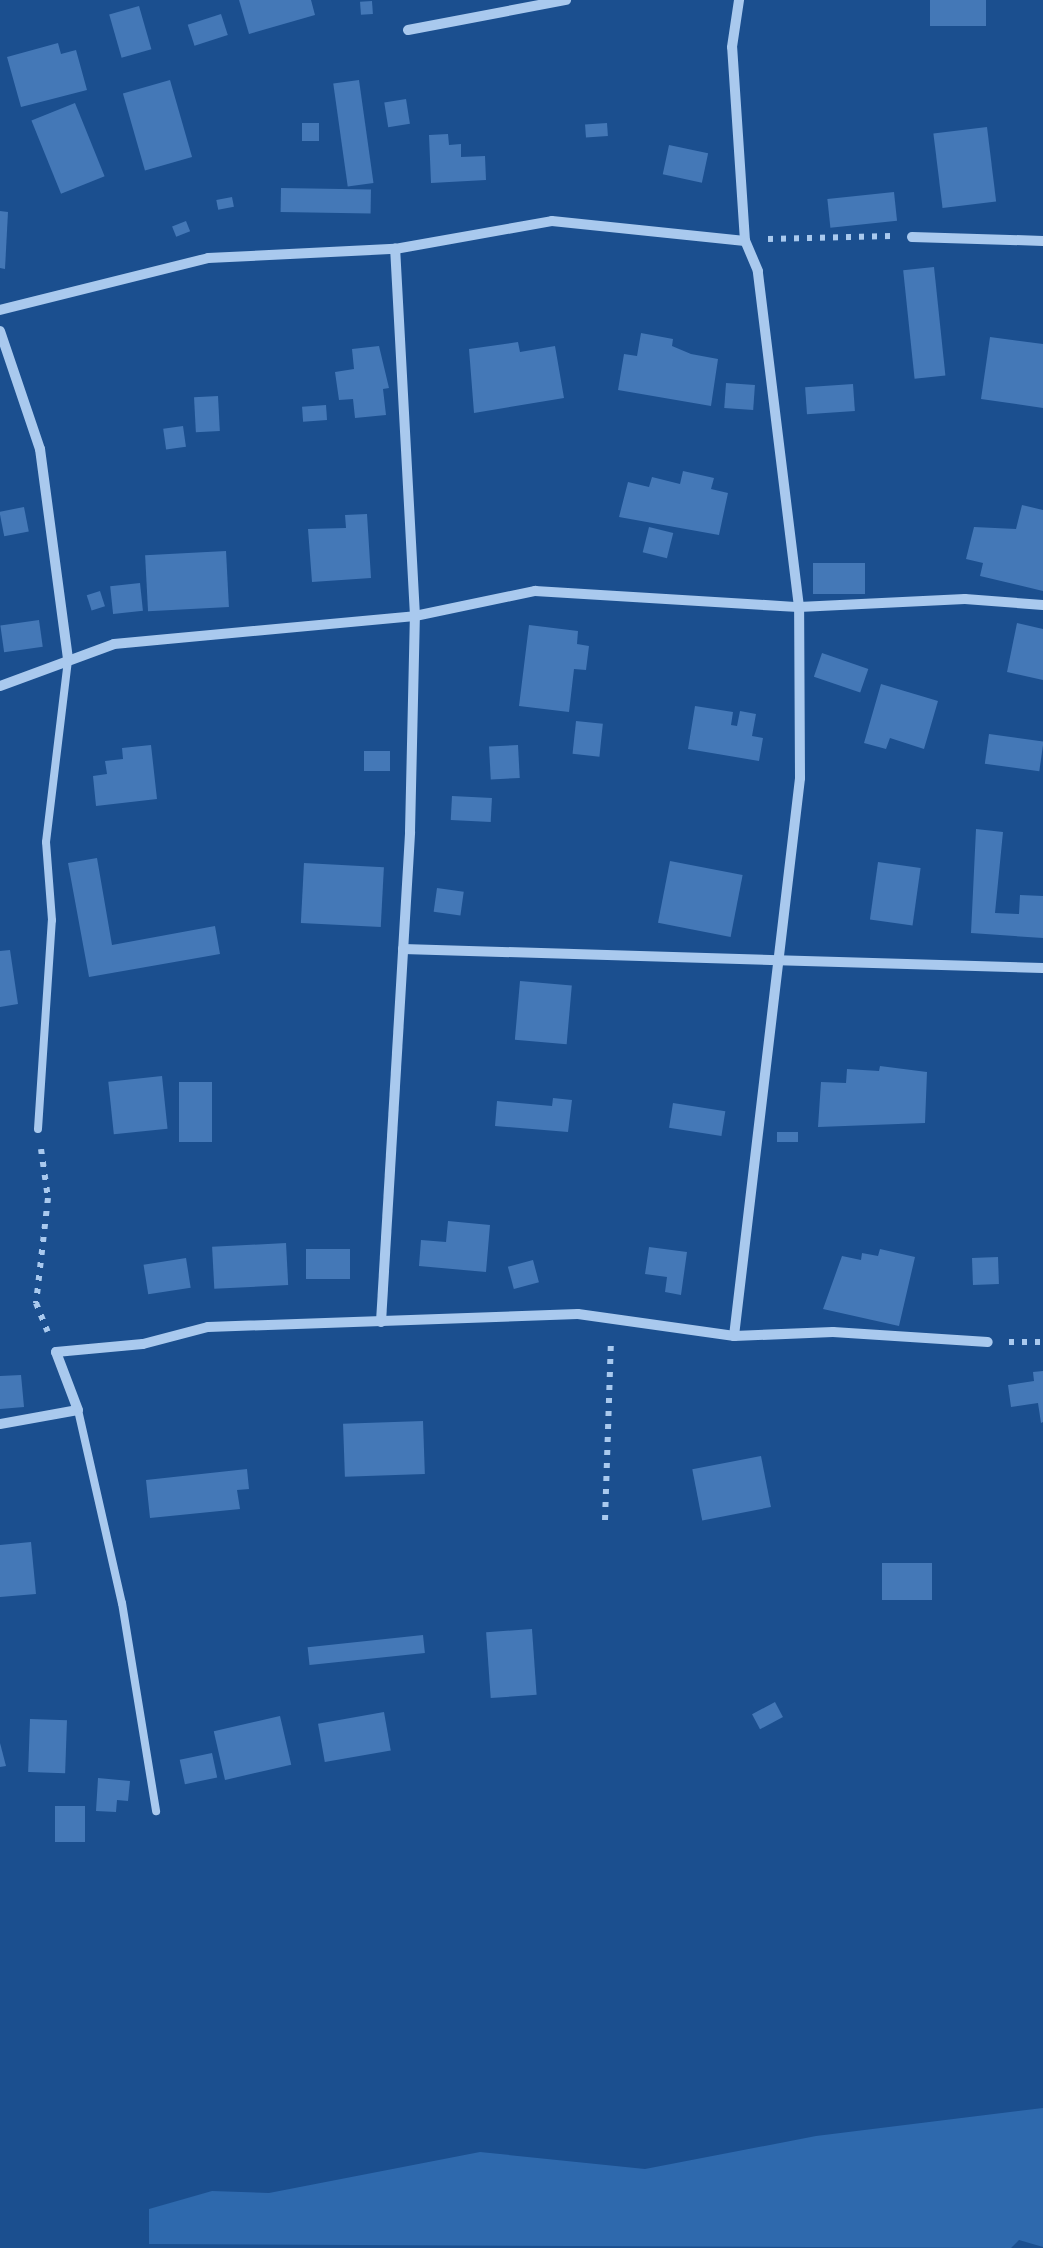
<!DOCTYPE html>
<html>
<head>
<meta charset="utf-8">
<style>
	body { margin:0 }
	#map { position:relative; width:1043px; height:2248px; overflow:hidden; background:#1b4f8f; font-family:"Source Sans 3",sans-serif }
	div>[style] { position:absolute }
	.green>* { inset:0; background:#2e69ad }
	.building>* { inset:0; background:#4478b7; transform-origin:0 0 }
	.path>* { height:6px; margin-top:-3px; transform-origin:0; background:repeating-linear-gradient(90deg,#a9c9ee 0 5px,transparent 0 13px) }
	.lane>* { height:8px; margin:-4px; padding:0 4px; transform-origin:4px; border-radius:4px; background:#a9c9ee }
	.street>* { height:10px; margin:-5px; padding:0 5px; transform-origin:5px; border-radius:5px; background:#a9c9ee }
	span { translate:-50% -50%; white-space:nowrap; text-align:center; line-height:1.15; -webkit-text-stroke:8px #1b4f8f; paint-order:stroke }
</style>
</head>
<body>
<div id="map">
	<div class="green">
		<div style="clip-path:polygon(1043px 2108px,1043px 2247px,1019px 2240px,1011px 2248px,149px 2244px,149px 2209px,212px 2191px,269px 2193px,480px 2152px,645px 2169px,816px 2136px)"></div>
	</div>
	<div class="building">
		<div style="clip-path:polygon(239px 0,311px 0,315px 15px,249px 34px)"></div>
		<div style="left:930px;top:0;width:56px;height:26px"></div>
		<div style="left:372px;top:1px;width:13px;height:12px;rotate:86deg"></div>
		<div style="left:139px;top:6px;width:45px;height:31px;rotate:74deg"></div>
		<div style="left:221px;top:14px;width:22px;height:35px;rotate:72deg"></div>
		<div style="clip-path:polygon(58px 43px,61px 54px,76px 50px,87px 90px,21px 107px,7px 57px)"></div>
		<div style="left:170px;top:80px;width:80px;height:49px;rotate:74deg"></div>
		<div style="left:359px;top:80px;width:104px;height:26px;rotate:82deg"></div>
		<div style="left:406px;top:99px;width:25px;height:22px;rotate:81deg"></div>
		<div style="left:75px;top:103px;width:79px;height:47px;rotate:68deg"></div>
		<div style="left:319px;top:123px;width:18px;height:17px;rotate:90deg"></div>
		<div style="left:607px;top:123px;width:13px;height:22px;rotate:86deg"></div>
		<div style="left:987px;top:127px;width:75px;height:54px;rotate:83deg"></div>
		<div style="clip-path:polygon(448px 134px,449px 145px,461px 144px,461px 157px,485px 156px,486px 180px,431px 183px,429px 135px)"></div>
		<div style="left:669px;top:145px;width:40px;height:30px;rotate:12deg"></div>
		<div style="left:281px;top:188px;width:90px;height:24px;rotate:1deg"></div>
		<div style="left:894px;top:192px;width:29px;height:67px;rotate:84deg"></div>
		<div style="left:232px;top:197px;width:10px;height:16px;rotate:79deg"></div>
		<div style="clip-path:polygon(0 211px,8px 212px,5px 269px,0 268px)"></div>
		<div style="left:186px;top:221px;width:11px;height:15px;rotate:68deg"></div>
		<div style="left:934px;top:267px;width:109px;height:31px;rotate:84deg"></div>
		<div style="clip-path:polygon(641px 333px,673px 339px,672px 346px,691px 354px,718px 359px,711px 406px,618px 390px,624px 354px,637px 356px)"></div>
		<div style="clip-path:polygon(990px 337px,1043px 344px,1043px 408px,981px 399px)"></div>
		<div style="clip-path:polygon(518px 342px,520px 352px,555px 346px,564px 398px,474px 413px,469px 349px)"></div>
		<div style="clip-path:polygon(379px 346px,389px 388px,383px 389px,386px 415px,355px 418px,353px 399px,339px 400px,335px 372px,354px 369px,352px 349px)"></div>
		<div style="left:726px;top:383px;width:29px;height:25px;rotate:4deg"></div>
		<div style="left:853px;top:384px;width:27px;height:48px;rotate:86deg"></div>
		<div style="left:218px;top:396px;width:35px;height:24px;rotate:87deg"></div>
		<div style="left:326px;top:405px;width:15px;height:24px;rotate:86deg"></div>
		<div style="left:183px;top:426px;width:21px;height:20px;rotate:82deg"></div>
		<div style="clip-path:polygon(683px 471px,714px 478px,711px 489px,728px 493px,719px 535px,619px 517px,628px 482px,649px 487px,652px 477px,680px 484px)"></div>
		<div style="clip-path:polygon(1022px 505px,1043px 510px,1043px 591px,980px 576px,983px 563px,966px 559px,974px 527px,1016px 529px)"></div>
		<div style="left:24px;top:507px;width:25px;height:25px;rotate:79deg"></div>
		<div style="clip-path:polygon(367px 514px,371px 578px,312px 582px,308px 529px,346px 528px,345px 515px)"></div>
		<div style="left:649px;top:527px;width:25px;height:26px;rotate:14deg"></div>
		<div style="left:226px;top:551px;width:56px;height:81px;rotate:87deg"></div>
		<div style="left:865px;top:563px;width:31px;height:52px;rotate:90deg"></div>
		<div style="left:140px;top:583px;width:28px;height:30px;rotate:84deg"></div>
		<div style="left:100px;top:591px;width:16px;height:14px;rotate:72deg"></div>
		<div style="left:39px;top:620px;width:27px;height:39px;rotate:82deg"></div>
		<div style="clip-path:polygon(1017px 623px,1043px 629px,1043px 680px,1007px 672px)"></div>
		<div style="clip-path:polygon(529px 625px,578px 631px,577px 644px,589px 646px,586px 670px,574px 669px,569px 712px,519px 706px)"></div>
		<div style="left:822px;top:653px;width:49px;height:25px;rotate:19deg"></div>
		<div style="clip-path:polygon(881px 684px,938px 701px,924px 749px,890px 738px,886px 749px,864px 743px)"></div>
		<div style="clip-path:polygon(695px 706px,733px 712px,731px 725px,737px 726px,740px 711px,756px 714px,752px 736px,763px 738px,759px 761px,688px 749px)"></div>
		<div style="left:576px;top:721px;width:27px;height:33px;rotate:6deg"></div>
		<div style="left:989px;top:734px;width:55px;height:30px;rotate:8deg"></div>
		<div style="clip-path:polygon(151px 745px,157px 799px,96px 806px,93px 776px,107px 774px,105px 761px,123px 759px,122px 748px)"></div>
		<div style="left:518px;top:745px;width:33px;height:29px;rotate:87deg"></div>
		<div style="left:364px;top:751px;width:26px;height:20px"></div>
		<div style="left:452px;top:796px;width:40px;height:24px;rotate:3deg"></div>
		<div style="clip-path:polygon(976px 829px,1003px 832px,995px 913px,1019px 914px,1020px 895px,1043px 896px,1043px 938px,971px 933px)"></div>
		<div style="clip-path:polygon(97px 858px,112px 945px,215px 926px,220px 954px,89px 977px,68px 863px)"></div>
		<div style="left:670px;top:861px;width:74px;height:63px;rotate:11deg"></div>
		<div style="left:878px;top:862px;width:43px;height:58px;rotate:8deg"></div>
		<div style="left:304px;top:863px;width:80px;height:60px;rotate:3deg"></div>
		<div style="left:437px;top:888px;width:27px;height:24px;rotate:8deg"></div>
		<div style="clip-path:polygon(10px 950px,18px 1004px,0 1007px,0 951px)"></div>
		<div style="left:520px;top:981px;width:52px;height:59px;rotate:5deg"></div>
		<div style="clip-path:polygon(880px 1066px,927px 1072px,925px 1123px,818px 1127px,821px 1082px,846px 1083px,847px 1069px,879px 1071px)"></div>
		<div style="left:162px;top:1076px;width:53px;height:54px;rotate:84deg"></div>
		<div style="left:179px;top:1082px;width:33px;height:60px"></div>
		<div style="clip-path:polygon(553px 1098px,572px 1100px,568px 1132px,495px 1126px,497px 1101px,552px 1106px)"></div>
		<div style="left:673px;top:1103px;width:53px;height:25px;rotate:9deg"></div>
		<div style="left:798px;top:1132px;width:10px;height:21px;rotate:90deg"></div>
		<div style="clip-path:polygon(448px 1221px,490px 1225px,486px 1272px,419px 1266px,421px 1240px,446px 1242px)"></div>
		<div style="left:286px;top:1243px;width:42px;height:74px;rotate:87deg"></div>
		<div style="clip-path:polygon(649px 1247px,687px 1252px,681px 1295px,665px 1292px,667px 1277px,645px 1274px)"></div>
		<div style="left:306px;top:1249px;width:44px;height:30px"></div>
		<div style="clip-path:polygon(880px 1249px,915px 1257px,899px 1326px,823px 1309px,842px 1256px,861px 1260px,862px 1253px,878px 1256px)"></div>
		<div style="left:998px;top:1257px;width:27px;height:26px;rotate:88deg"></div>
		<div style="left:186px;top:1258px;width:30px;height:43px;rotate:81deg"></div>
		<div style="left:533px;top:1260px;width:23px;height:26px;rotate:75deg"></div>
		<div style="clip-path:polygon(1043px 1371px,1043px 1422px,1041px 1423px,1038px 1403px,1011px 1407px,1008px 1385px,1034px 1381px,1033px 1372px)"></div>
		<div style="clip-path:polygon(21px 1375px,24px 1407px,0 1409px,0 1376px)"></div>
		<div style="left:423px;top:1421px;width:53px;height:80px;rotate:88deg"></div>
		<div style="left:761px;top:1456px;width:52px;height:70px;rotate:79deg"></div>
		<div style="clip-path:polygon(247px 1469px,249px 1489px,237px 1490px,240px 1509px,150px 1518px,146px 1480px)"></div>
		<div style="clip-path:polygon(31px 1542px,36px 1594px,0 1597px,0 1545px)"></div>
		<div style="left:882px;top:1563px;width:50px;height:37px"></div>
		<div style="left:532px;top:1629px;width:66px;height:46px;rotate:86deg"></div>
		<div style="left:423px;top:1635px;width:18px;height:116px;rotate:84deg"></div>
		<div style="left:775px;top:1702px;width:17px;height:26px;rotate:62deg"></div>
		<div style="left:384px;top:1712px;width:39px;height:67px;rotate:80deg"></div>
		<div style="left:280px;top:1716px;width:50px;height:68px;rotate:77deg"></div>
		<div style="left:30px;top:1719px;width:37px;height:53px;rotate:2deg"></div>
		<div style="clip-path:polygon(0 1743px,6px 1766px,0 1767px)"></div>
		<div style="left:212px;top:1753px;width:25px;height:33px;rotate:78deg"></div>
		<div style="clip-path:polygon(98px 1778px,130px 1781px,128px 1801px,117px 1800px,116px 1812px,96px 1811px)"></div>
		<div style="left:55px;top:1806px;width:30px;height:36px"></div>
	</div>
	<div class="path">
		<div style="left:768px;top:239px;width:123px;rotate:-1.4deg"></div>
		<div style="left:41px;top:1149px;width:49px;rotate:81.9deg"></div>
		<div style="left:48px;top:1198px;width:106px;rotate:96.5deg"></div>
		<div style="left:36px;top:1303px;width:31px;rotate:68deg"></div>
		<div style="left:1009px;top:1342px;width:34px"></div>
		<div style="left:605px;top:1520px;width:180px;rotate:-88.1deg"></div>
	</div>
	<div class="lane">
		<div style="left:38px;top:1129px;width:209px;rotate:-86.2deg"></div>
		<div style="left:52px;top:920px;width:78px;rotate:-94.4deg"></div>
		<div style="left:46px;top:842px;width:184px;rotate:-83.1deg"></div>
		<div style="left:78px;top:1410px;width:198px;rotate:77.2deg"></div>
		<div style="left:122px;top:1603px;width:211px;rotate:80.7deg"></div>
	</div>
	<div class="street">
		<div style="left:408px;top:30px;width:161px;rotate:-10.8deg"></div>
		<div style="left:912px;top:237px;width:131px;rotate:1.7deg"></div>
		<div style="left:0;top:310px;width:214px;rotate:-14deg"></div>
		<div style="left:208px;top:258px;width:187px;rotate:-2.8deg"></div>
		<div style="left:395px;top:249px;width:159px;rotate:-10.1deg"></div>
		<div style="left:552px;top:221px;width:194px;rotate:5.9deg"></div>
		<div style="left:0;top:331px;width:125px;rotate:71.3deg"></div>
		<div style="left:40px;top:449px;width:212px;rotate:82.4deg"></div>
		<div style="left:0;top:686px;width:121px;rotate:-20.2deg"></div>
		<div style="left:114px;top:644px;width:302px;rotate:-5.3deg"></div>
		<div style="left:415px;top:616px;width:123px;rotate:-11.8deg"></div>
		<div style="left:535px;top:591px;width:264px;rotate:3.5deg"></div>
		<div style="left:799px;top:607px;width:166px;rotate:-2.8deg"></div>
		<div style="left:965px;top:599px;width:78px;rotate:4.4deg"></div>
		<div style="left:403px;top:949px;width:640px;rotate:1.7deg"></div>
		<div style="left:381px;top:1322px;width:491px;rotate:-86.6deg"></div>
		<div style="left:410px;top:832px;width:216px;rotate:-88.7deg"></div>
		<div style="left:415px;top:616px;width:368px;rotate:-93.1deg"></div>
		<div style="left:734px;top:1336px;width:562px;rotate:-83.25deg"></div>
		<div style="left:800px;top:778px;width:171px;rotate:-90.3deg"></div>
		<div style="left:799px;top:607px;width:338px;rotate:-97deg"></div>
		<div style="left:758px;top:271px;width:33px;rotate:-113deg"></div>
		<div style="left:745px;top:241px;width:194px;rotate:-93.8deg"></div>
		<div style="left:732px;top:47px;width:48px;rotate:-81.5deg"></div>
		<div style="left:0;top:1424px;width:79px;rotate:-10.2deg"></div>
		<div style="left:78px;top:1410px;width:62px;rotate:-110.8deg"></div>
		<div style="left:56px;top:1352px;width:87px;rotate:-5.3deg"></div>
		<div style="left:143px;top:1344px;width:67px;rotate:-14.7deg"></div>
		<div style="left:208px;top:1327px;width:370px;rotate:-2deg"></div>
		<div style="left:578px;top:1314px;width:158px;rotate:8deg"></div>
		<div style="left:734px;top:1336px;width:99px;rotate:-2.3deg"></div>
		<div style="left:833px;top:1332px;width:155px;rotate:3.7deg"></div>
	</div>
</div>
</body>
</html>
